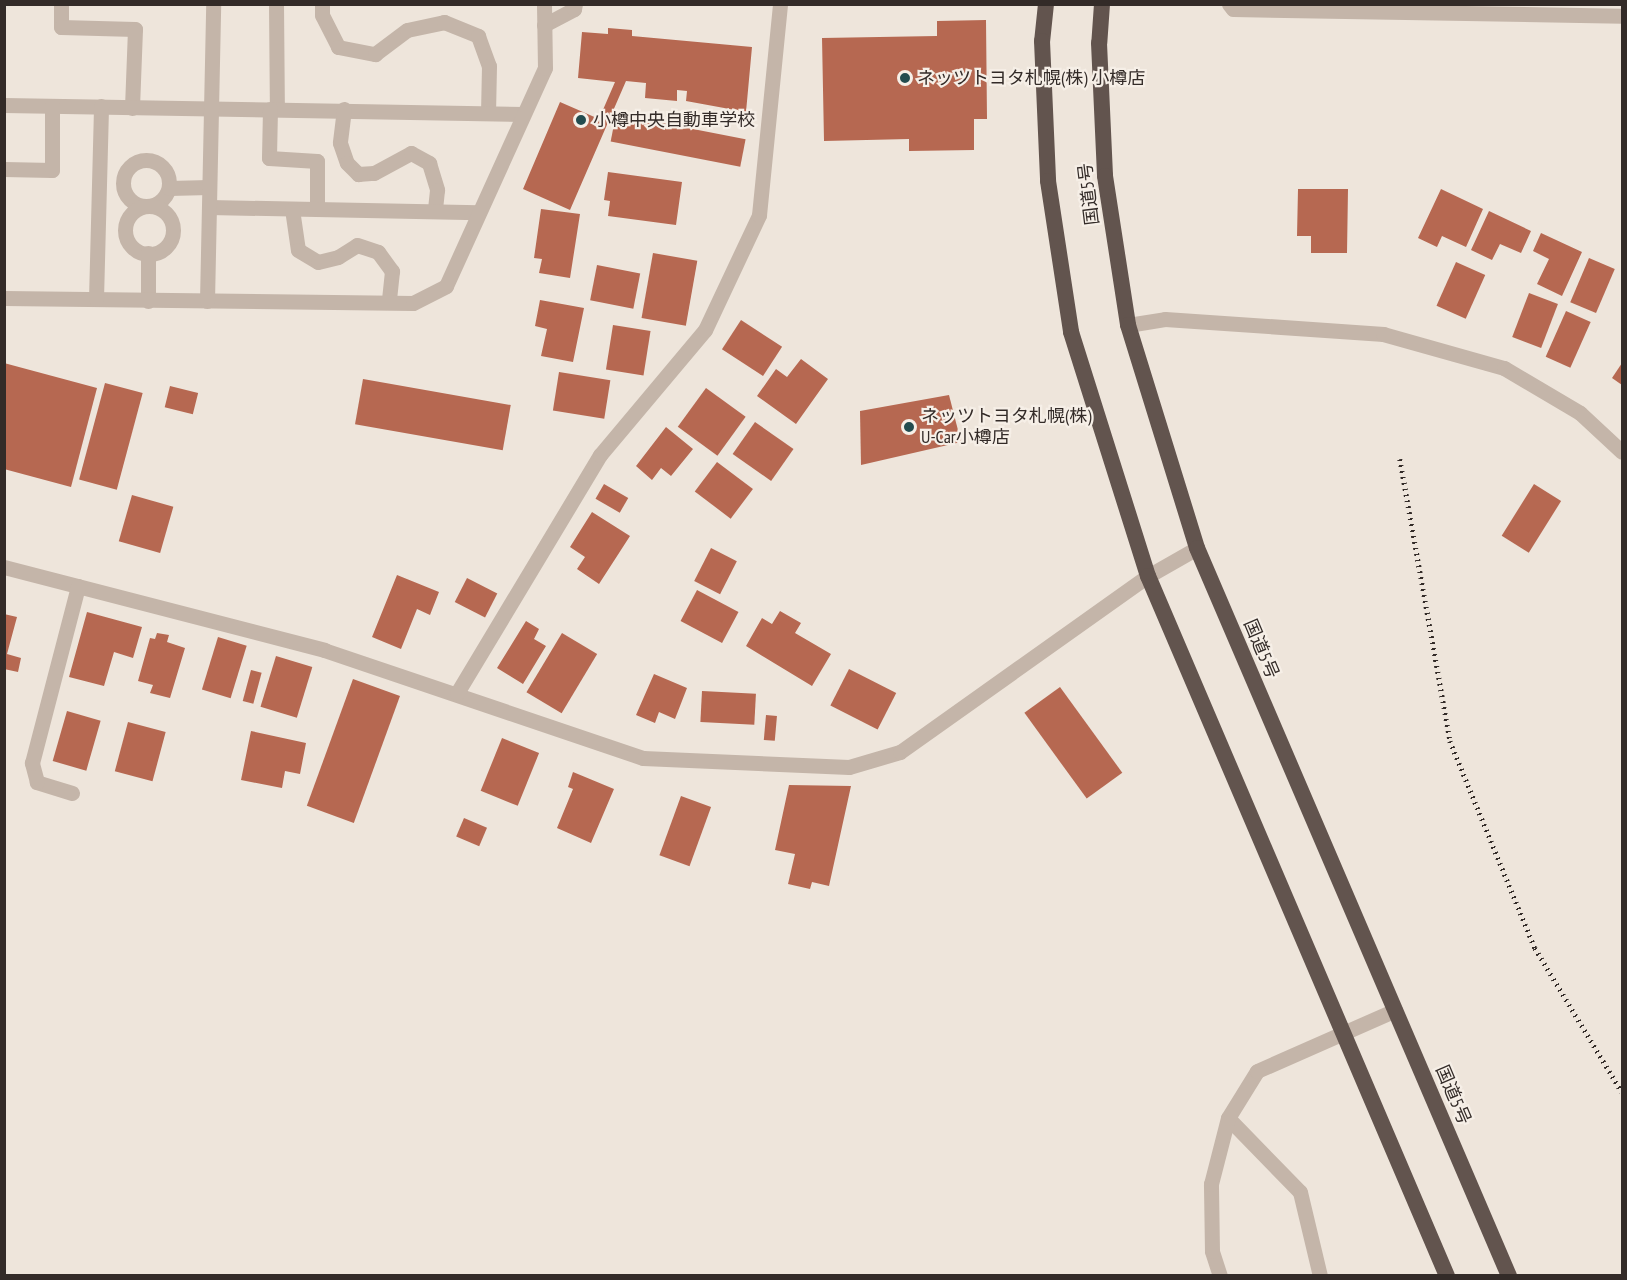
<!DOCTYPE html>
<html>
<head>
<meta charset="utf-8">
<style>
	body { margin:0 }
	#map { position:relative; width:1627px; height:1280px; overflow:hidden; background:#eee5db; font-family:"PT Sans Narrow","Noto Sans JP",sans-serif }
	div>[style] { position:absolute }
	.building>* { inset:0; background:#b66851; transform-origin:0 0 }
	.service>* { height:15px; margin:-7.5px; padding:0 7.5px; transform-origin:7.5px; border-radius:7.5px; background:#c4b5a9 }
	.service>.ring { margin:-7.5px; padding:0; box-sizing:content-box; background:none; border:15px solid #c4b5a9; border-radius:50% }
	.minor>* { height:15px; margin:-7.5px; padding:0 7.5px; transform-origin:7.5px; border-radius:7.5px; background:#c4b5a9 }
	.trunk>* { height:16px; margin:-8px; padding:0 8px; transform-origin:8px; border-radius:8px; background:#62544e }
	.rail>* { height:4.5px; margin-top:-2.25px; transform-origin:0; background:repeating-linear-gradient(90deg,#332b28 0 1.5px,transparent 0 6px) }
	.dots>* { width:16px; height:16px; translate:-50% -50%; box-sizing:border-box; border:3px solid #f6efe7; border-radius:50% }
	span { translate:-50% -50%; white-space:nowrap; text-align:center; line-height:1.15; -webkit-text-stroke:4.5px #f6efe7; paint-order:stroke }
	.poi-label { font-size:18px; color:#332b28 }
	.left { translate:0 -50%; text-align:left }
	.street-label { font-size:18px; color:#332b28 }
	.frame { position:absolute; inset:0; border:6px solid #332b28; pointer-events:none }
</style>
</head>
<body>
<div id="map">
	<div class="building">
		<div style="clip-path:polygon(986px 20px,987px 119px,974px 119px,974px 150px,909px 151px,909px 139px,824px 141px,822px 38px,937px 36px,937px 21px)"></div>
		<div style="clip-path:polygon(608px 28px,632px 30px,632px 36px,752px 47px,746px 112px,686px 101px,687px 91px,677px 90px,677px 101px,645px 98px,646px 83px,626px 81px,570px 210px,523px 189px,560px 102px,599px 119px,615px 82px,578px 78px,582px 32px,608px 34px)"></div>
		<div style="left:616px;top:114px;width:132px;height:28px;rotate:11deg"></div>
		<div style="clip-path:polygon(608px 172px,682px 182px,676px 225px,608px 216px,610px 201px,604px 200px)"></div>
		<div style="clip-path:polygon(1298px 189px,1348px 189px,1347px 253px,1311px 253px,1311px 236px,1297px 236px)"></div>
		<div style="clip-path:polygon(1441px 189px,1483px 209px,1466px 247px,1442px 236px,1437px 247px,1418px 238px)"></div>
		<div style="clip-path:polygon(541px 209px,580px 214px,570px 278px,539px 273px,542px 259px,534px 258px)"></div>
		<div style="clip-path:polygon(1489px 211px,1531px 231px,1521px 253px,1500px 244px,1492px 260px,1471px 250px)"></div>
		<div style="clip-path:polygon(1541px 233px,1582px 252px,1562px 296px,1537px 284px,1549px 259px,1533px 251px)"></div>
		<div style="left:653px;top:253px;width:45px;height:66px;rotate:10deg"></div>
		<div style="left:1589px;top:258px;width:28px;height:48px;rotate:23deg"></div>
		<div style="left:1456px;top:262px;width:32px;height:48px;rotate:24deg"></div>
		<div style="left:597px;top:265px;width:44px;height:36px;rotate:11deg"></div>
		<div style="left:1529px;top:293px;width:31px;height:47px;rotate:21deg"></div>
		<div style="clip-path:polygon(540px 300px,584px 308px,573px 362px,541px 356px,547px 329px,535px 326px)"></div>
		<div style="left:1566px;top:311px;width:27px;height:50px;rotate:24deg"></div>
		<div style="left:741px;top:320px;width:49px;height:35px;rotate:33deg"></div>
		<div style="left:613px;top:325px;width:38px;height:45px;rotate:9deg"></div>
		<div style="clip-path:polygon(801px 359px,828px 379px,796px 424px,757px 396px,776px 369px,787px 377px)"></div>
		<div style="clip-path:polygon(4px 363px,97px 388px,71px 487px,4px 469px)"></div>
		<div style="clip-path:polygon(1622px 363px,1622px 385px,1612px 378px)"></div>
		<div style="left:559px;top:372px;width:52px;height:39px;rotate:9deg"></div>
		<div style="left:363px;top:379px;width:150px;height:46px;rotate:10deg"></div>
		<div style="left:105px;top:383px;width:39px;height:100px;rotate:15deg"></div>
		<div style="left:170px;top:386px;width:29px;height:22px;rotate:14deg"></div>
		<div style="left:706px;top:388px;width:49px;height:48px;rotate:36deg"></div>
		<div style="clip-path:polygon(949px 395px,961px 442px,861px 465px,860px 411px)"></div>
		<div style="left:755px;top:422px;width:47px;height:39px;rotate:35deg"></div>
		<div style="clip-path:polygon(666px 427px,693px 449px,671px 476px,661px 468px,652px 480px,636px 466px)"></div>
		<div style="left:717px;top:462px;width:45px;height:37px;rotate:37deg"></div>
		<div style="left:604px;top:484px;width:28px;height:17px;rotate:30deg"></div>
		<div style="left:1534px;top:484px;width:32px;height:61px;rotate:32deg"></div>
		<div style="left:132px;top:495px;width:43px;height:48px;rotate:16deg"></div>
		<div style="clip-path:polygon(592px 512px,630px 536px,599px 584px,577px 569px,585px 557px,570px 547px)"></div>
		<div style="left:711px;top:548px;width:29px;height:37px;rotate:27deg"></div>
		<div style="clip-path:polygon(397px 575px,439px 592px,430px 615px,417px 609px,401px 649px,372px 637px)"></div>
		<div style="left:467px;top:578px;width:34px;height:27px;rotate:27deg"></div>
		<div style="left:697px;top:590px;width:47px;height:35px;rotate:28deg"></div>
		<div style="clip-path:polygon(780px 611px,801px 623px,795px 633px,831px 654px,812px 686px,746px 646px,762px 618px,772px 624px)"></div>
		<div style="clip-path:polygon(87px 612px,142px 627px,133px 658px,114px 652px,104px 686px,69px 677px)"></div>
		<div style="clip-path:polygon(4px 614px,17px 617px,7px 654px,21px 658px,18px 672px,4px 669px)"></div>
		<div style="clip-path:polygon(526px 621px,539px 629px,534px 639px,546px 646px,523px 684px,497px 668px)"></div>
		<div style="clip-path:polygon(157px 633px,169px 635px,167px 642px,185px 648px,170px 698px,150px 693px,153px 685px,138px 681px,150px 638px,155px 639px)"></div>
		<div style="left:562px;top:633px;width:41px;height:69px;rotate:31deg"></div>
		<div style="left:218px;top:637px;width:30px;height:55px;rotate:17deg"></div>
		<div style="left:276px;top:656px;width:38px;height:53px;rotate:17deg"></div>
		<div style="left:849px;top:669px;width:53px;height:41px;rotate:27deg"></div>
		<div style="left:251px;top:670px;width:11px;height:32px;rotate:15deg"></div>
		<div style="clip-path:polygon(654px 674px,687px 688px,675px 719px,659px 712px,655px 723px,636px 715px)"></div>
		<div style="left:353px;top:679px;width:50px;height:135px;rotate:20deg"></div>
		<div style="left:1060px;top:687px;width:106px;height:44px;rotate:54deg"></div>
		<div style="left:702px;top:691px;width:54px;height:31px;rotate:3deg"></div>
		<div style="left:67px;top:711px;width:35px;height:52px;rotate:16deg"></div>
		<div style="left:766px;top:715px;width:11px;height:25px;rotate:5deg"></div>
		<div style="left:128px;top:722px;width:39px;height:51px;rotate:15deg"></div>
		<div style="clip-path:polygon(251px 731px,306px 743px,300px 774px,285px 771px,282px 788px,241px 780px)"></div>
		<div style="left:502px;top:738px;width:40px;height:57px;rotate:22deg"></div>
		<div style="clip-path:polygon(573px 772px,614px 789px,591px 843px,557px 828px,573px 789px,568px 787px)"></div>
		<div style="clip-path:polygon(789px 785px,851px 786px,829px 886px,812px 882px,810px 889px,788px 884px,795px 854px,775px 850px)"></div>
		<div style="left:681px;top:796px;width:32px;height:63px;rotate:20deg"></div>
		<div style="left:464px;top:818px;width:25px;height:20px;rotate:23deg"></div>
	</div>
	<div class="service">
		<div style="left:61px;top:4px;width:23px;rotate:90deg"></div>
		<div style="left:61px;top:27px;width:74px;rotate:1.5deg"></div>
		<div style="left:135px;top:29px;width:79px;rotate:92.2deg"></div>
		<div style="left:276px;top:4px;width:105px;rotate:89.5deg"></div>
		<div style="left:322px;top:4px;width:11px;rotate:90deg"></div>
		<div style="left:322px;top:15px;width:36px;rotate:63deg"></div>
		<div style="left:338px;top:47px;width:38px;rotate:11deg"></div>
		<div style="left:375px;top:54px;width:40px;rotate:-37deg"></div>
		<div style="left:407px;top:30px;width:38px;rotate:-12deg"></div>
		<div style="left:444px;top:22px;width:37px;rotate:22deg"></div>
		<div style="left:478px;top:36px;width:32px;rotate:70deg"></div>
		<div style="left:489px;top:66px;width:46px;rotate:91.2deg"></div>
		<div style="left:1229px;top:4px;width:6px;rotate:51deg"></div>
		<div style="left:1233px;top:9px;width:389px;rotate:1deg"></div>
		<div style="left:544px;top:25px;width:34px;rotate:-28deg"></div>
		<div style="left:574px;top:9px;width:5px;rotate:-79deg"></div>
		<div style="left:4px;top:105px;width:519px;rotate:0.99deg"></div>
		<div style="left:270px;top:109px;width:49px;rotate:91.2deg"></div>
		<div style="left:269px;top:158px;width:48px;rotate:3.6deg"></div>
		<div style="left:317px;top:161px;width:48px;rotate:90deg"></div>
		<div style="left:344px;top:109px;width:34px;rotate:97deg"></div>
		<div style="left:340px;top:143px;width:21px;rotate:71deg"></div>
		<div style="left:347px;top:163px;width:16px;rotate:45deg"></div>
		<div style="left:358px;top:174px;width:16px;rotate:-4deg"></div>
		<div style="left:374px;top:173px;width:42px;rotate:-28.4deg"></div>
		<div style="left:411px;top:153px;width:21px;rotate:29deg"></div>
		<div style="left:429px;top:163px;width:28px;rotate:73deg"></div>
		<div style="left:437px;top:190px;width:19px;rotate:96deg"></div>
		<div class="ring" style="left:123px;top:160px;width:31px;height:31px"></div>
		<div style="left:4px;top:169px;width:48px;rotate:1.2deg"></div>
		<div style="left:52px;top:170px;width:64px;rotate:-90deg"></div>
		<div style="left:169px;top:188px;width:40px;rotate:-1.4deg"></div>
		<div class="ring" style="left:125px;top:206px;width:33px;height:33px"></div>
		<div style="left:209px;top:207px;width:269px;rotate:1.1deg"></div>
		<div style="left:292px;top:209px;width:41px;rotate:81.7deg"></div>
		<div style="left:298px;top:250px;width:23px;rotate:31deg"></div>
		<div style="left:318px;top:262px;width:21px;rotate:-14deg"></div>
		<div style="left:338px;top:257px;width:22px;rotate:-32deg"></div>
		<div style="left:357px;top:245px;width:22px;rotate:18deg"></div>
		<div style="left:378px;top:252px;width:24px;rotate:54deg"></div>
		<div style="left:392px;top:271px;width:31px;rotate:96deg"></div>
		<div style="left:148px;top:253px;width:48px;rotate:90deg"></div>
		<div style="left:4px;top:298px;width:409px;rotate:0.7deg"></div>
		<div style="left:413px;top:303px;width:37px;rotate:-27deg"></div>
		<div style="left:446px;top:286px;width:239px;rotate:-65.6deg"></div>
		<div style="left:545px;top:68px;width:64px;rotate:-90.9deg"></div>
		<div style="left:96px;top:299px;width:193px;rotate:-88.5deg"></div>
		<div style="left:207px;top:301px;width:297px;rotate:-88.8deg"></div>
		<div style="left:1228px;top:1118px;width:103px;rotate:45.8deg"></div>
		<div style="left:1300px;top:1192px;width:86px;rotate:76.6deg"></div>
	</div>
	<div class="minor">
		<div style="left:1128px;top:325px;width:37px;rotate:-9deg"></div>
		<div style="left:1165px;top:319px;width:219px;rotate:3.9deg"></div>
		<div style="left:1383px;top:334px;width:126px;rotate:15.7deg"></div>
		<div style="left:1504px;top:368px;width:88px;rotate:30.6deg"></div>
		<div style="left:1580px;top:413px;width:57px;rotate:42.9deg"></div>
		<div style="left:4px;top:567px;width:331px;rotate:14.5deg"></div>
		<div style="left:324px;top:650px;width:337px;rotate:18.7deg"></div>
		<div style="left:643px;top:758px;width:206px;rotate:2.5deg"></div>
		<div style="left:849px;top:767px;width:53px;rotate:-16.4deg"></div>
		<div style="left:900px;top:752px;width:304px;rotate:-35.4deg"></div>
		<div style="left:1148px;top:576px;width:56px;rotate:-29.7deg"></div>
		<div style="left:457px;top:693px;width:278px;rotate:-59deg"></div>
		<div style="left:600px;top:455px;width:163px;rotate:-50deg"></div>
		<div style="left:705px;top:330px;width:127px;rotate:-64.8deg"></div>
		<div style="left:759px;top:215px;width:212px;rotate:-84.3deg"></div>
		<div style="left:72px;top:793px;width:37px;rotate:-163deg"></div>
		<div style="left:37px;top:782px;width:20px;rotate:-105deg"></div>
		<div style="left:32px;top:763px;width:183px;rotate:-75.4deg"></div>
		<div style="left:1220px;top:1276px;width:26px;rotate:-108deg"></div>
		<div style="left:1212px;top:1251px;width:67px;rotate:-90.9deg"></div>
		<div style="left:1211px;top:1184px;width:68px;rotate:-75.6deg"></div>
		<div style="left:1228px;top:1118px;width:55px;rotate:-58.3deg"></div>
		<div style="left:1257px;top:1071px;width:151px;rotate:-23.8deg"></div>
	</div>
	<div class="trunk">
		<div style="left:1046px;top:4px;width:37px;rotate:96deg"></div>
		<div style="left:1042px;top:41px;width:140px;rotate:87.5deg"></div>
		<div style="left:1048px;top:181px;width:153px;rotate:81.3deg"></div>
		<div style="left:1071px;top:332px;width:256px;rotate:72.5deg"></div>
		<div style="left:1148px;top:576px;width:761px;rotate:66.87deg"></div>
		<div style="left:1102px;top:4px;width:39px;rotate:94deg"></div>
		<div style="left:1099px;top:43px;width:133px;rotate:87.4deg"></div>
		<div style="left:1105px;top:176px;width:151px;rotate:81.2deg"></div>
		<div style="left:1128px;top:325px;width:233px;rotate:72.8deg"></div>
		<div style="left:1197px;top:548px;width:792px;rotate:66.8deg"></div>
	</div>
	<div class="rail">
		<div style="left:1400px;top:459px;width:286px;rotate:79.9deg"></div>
		<div style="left:1450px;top:741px;width:224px;rotate:67.7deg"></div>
		<div style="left:1535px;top:948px;width:168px;rotate:58.9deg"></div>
	</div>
	<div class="dots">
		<div style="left:905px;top:78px;background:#234c4f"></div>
		<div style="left:581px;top:120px;background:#234c4f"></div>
		<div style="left:909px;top:427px;background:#234c4f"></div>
	</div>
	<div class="poi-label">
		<span class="left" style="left:917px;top:78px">ネッツトヨタ札幌(株) 小樽店</span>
		<span class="left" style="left:593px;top:120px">小樽中央自動車学校</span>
		<span class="left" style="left:921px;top:427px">ネッツトヨタ札幌(株)<br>U-Car小樽店</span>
	</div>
	<div class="street-label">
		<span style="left:1089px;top:194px;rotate:-97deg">国道5号</span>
		<span style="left:1261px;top:649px;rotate:67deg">国道5号</span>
		<span style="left:1453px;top:1095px;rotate:67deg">国道5号</span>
	</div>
	<div class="frame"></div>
</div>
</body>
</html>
